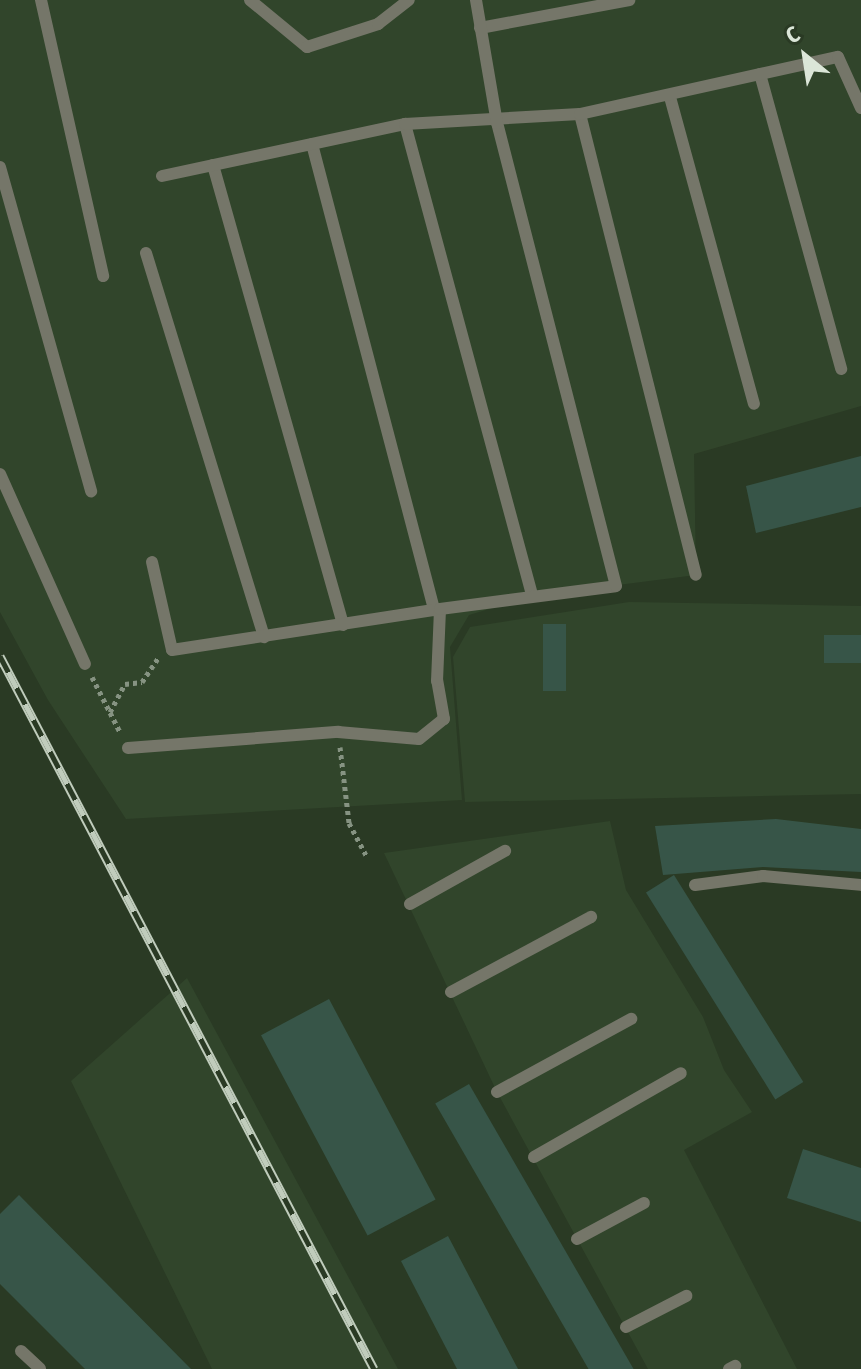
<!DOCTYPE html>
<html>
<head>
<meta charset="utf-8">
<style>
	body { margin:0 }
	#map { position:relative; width:861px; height:1369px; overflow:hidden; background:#2a3a24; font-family:"Fira Sans Condensed",sans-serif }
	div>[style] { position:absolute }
	.built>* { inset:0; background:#31452b }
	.building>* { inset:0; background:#375548; transform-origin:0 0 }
	.path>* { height:5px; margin-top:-2.5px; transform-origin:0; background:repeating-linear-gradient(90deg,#869382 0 4px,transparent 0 8px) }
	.service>* { height:12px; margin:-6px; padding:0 6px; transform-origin:6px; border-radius:6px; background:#757669 }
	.rail>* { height:9px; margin-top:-4.5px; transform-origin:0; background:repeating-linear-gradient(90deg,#2a3a24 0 18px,#c0ccbc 0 36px); box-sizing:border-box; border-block:2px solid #c0ccbc }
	span { translate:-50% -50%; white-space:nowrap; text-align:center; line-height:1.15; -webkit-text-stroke:6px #2a3a24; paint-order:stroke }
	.north { position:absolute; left:765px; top:16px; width:80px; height:80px; -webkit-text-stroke:6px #2a3a24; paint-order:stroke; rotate:330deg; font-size:22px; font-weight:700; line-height:32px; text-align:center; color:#dbe6d8 }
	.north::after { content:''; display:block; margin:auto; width:28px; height:36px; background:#dbe6d8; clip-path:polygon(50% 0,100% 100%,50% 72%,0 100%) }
</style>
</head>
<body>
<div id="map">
	<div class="built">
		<div style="clip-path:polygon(0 0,861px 0,861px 406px,694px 454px,696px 575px,532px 596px,469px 615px,450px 647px,462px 800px,126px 819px,48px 700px,0 612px)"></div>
		<div style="clip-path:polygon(629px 602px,861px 606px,861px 794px,465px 802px,453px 657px,470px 627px)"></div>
		<div style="clip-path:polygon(610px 821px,626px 890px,703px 1017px,724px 1070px,752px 1112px,684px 1150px,797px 1369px,648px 1369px,497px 1092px,384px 853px)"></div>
		<div style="clip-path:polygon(187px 978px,398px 1369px,212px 1369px,71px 1081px)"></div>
	</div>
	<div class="building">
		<div style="clip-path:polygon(861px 456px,861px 507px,756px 533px,746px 486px)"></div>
		<div style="left:543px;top:624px;width:23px;height:67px"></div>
		<div style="left:861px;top:635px;width:28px;height:37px;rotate:90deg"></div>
		<div style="clip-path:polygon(776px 819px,861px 829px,861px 872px,763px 867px,663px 875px,655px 826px)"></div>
		<div style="left:674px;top:875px;width:244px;height:33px;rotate:58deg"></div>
		<div style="left:329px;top:999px;width:227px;height:77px;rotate:62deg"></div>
		<div style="left:469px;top:1084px;width:330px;height:39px;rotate:60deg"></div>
		<div style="clip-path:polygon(803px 1149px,861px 1168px,861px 1222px,787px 1198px)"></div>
		<div style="clip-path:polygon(19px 1195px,191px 1369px,85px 1369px,0 1284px,0 1214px)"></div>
		<div style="clip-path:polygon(448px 1236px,518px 1369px,457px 1369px,401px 1261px)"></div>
	</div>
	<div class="path">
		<div style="left:92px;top:677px;width:62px;rotate:63deg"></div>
		<div style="left:110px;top:712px;width:32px;rotate:-62deg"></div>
		<div style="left:125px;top:684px;width:17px;rotate:-7deg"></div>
		<div style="left:142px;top:682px;width:29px;rotate:-56deg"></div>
		<div style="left:340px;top:747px;width:77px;rotate:83.2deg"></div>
		<div style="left:349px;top:823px;width:38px;rotate:62deg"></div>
	</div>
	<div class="service">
		<div style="left:41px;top:0;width:283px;rotate:77.3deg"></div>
		<div style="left:250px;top:0;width:74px;rotate:39.5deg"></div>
		<div style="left:307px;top:47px;width:75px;rotate:-17.9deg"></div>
		<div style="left:378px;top:24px;width:39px;rotate:-38deg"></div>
		<div style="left:480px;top:28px;width:152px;rotate:-10.6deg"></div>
		<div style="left:760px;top:74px;width:306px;rotate:74.6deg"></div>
		<div style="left:670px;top:97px;width:318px;rotate:74.7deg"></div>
		<div style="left:580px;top:114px;width:475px;rotate:75.9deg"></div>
		<div style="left:405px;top:124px;width:489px;rotate:74.9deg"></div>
		<div style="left:312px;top:144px;width:482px;rotate:75.3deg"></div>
		<div style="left:213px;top:165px;width:478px;rotate:74.2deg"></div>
		<div style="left:0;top:167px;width:337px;rotate:74.3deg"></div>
		<div style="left:162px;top:176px;width:249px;rotate:-12.1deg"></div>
		<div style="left:405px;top:124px;width:175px;rotate:-3.3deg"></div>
		<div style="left:580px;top:114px;width:264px;rotate:-12.5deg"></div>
		<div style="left:838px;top:57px;width:56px;rotate:65.7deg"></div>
		<div style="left:146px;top:253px;width:402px;rotate:72.9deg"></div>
		<div style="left:0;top:474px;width:208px;rotate:65.9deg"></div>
		<div style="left:152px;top:562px;width:90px;rotate:77.2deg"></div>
		<div style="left:172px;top:650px;width:271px;rotate:-8.7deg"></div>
		<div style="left:128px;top:748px;width:211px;rotate:-4.4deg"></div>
		<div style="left:338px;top:732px;width:81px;rotate:4.9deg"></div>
		<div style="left:419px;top:739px;width:32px;rotate:-39deg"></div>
		<div style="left:444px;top:719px;width:39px;rotate:-100deg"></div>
		<div style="left:437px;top:681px;width:72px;rotate:-87.6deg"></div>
		<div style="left:440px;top:609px;width:177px;rotate:-7.4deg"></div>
		<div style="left:616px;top:586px;width:478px;rotate:-104.4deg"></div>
		<div style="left:497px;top:123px;width:125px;rotate:-99.7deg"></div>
		<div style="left:695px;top:885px;width:69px;rotate:-7.5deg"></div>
		<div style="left:763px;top:876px;width:98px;rotate:5.2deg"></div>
		<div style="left:410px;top:904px;width:109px;rotate:-29.2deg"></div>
		<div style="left:451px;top:992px;width:159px;rotate:-28.2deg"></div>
		<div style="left:497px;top:1092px;width:153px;rotate:-28.6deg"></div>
		<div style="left:534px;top:1157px;width:169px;rotate:-29.7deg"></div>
		<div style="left:577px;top:1239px;width:76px;rotate:-28.2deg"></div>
		<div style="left:626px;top:1327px;width:68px;rotate:-27.3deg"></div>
		<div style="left:21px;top:1351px;width:26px;rotate:43deg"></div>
		<div style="left:729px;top:1369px;width:7px;rotate:-27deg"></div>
	</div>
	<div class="rail">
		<div style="left:0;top:656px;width:805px;rotate:62.32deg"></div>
	</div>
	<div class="north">С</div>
</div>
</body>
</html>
